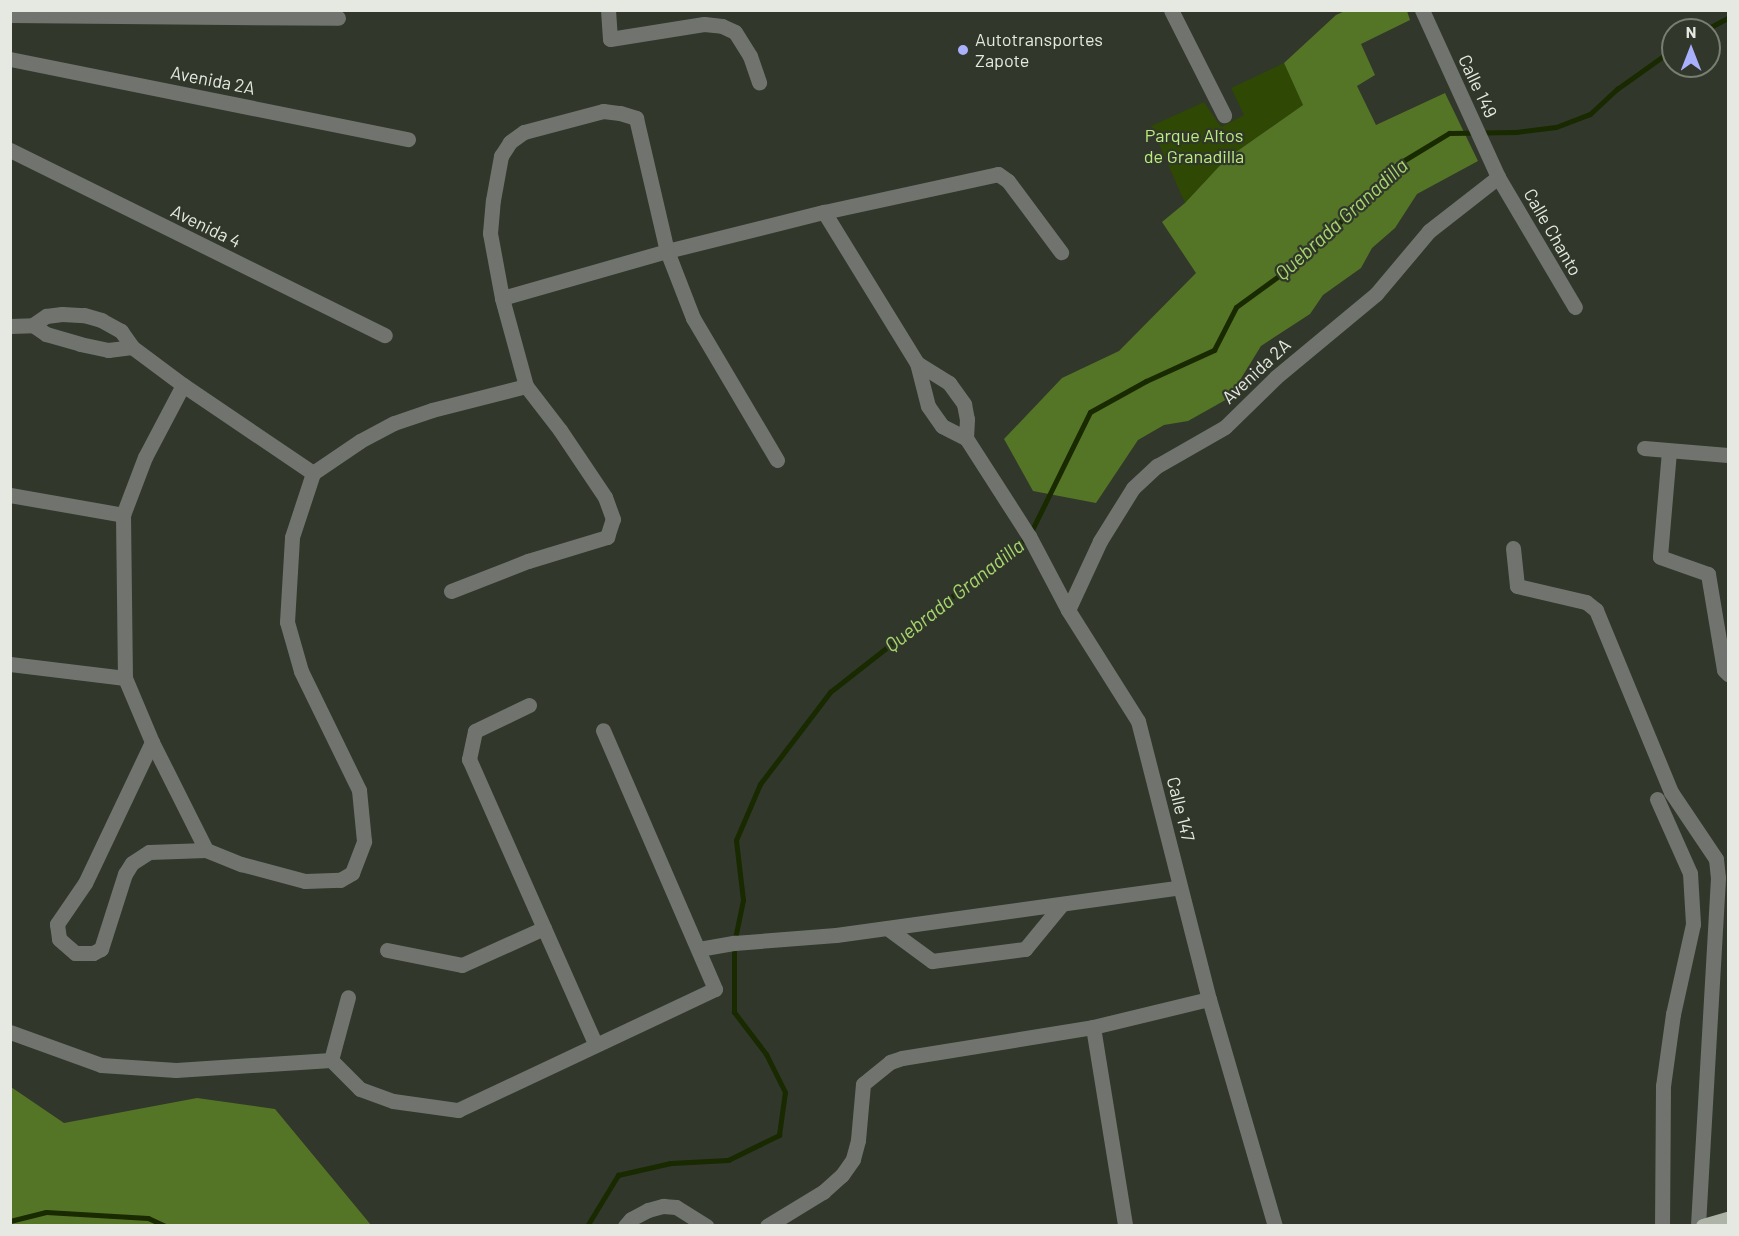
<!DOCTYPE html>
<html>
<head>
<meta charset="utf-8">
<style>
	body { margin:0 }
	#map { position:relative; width:1739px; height:1236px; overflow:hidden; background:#31372a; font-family:Barlow,sans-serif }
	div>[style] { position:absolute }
	.green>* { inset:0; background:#2f4804 }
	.forest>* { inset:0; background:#547525 }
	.stream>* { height:5px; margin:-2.5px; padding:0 2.5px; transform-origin:2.5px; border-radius:2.5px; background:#192900 }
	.minor>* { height:15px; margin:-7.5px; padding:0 7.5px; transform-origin:7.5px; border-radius:7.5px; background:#71746e }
	.major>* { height:15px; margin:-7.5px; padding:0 7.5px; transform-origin:7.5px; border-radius:7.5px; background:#adb4a7 }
	.dots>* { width:16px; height:16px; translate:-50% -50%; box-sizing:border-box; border:3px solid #31372a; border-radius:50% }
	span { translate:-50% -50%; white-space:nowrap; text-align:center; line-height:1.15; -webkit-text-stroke:4.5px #31372a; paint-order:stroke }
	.poi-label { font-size:18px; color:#e5e9e1 }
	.left { translate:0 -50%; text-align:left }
	.street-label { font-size:18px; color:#e5e9e1 }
	.park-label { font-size:18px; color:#bbeb80 }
	.water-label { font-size:20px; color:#a7d66d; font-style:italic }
	.frame { position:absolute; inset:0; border:12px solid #e5e9e1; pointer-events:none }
	.north { position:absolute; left:1661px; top:18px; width:60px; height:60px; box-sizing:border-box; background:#31372a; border:2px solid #797e73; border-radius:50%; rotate:0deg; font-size:16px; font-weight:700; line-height:24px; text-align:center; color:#e5e9e1 }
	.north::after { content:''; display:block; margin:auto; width:21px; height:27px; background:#a9b0fc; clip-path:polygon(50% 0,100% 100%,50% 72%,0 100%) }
</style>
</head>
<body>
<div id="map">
	<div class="green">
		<div style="clip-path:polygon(1284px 63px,1303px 105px,1226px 159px,1185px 203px,1151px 126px,1204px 102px,1221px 127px,1244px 115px,1231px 88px)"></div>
	</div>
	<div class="forest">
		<div style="clip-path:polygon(1345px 11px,1407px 11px,1410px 20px,1361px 44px,1375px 75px,1357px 86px,1376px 125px,1445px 93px,1478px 161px,1417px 194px,1395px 228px,1372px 248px,1361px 268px,1323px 295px,1310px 314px,1261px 346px,1229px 398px,1188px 421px,1164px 425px,1138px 440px,1096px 503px,1033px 491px,1004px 439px,1062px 378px,1119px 351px,1196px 273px,1162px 222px,1185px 203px,1226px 159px,1303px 105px,1284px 63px,1336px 15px)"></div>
		<div style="clip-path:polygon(11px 1087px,64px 1123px,197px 1098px,275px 1109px,371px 1225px,11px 1225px)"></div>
	</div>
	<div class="stream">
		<div style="left:1705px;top:30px;width:26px;rotate:-28deg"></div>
		<div style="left:10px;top:1221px;width:37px;rotate:-14deg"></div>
		<div style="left:46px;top:1212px;width:102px;rotate:3.4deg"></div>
		<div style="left:148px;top:1218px;width:19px;rotate:25deg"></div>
		<div style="left:587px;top:1226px;width:60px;rotate:-58.7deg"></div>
		<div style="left:618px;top:1175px;width:54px;rotate:-12.8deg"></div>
		<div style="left:671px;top:1163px;width:57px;rotate:-3deg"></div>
		<div style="left:728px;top:1160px;width:57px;rotate:-26.1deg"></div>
		<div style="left:779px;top:1135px;width:43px;rotate:-82.1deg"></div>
		<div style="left:785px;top:1092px;width:42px;rotate:-116.6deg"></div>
		<div style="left:766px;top:1054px;width:53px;rotate:-127.3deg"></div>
		<div style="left:734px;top:1012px;width:69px;rotate:-90deg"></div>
		<div style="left:734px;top:943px;width:44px;rotate:-78.2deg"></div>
		<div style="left:743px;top:900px;width:60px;rotate:-96.7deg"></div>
		<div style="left:736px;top:840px;width:61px;rotate:-66.8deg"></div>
		<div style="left:760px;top:784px;width:116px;rotate:-52.7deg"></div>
		<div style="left:830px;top:692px;width:253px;rotate:-38.1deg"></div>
		<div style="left:1029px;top:536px;width:138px;rotate:-63.8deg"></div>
		<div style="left:1090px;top:412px;width:64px;rotate:-29deg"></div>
		<div style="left:1146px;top:381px;width:75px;rotate:-24.5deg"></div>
		<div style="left:1214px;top:350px;width:48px;rotate:-62.9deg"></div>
		<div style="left:1236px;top:307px;width:87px;rotate:-36.1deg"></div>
		<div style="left:1306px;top:256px;width:130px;rotate:-45deg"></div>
		<div style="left:1398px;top:164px;width:60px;rotate:-31.3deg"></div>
		<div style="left:1449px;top:133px;width:67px;rotate:-0.9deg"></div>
		<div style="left:1516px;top:132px;width:40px;rotate:-7.1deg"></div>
		<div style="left:1556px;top:127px;width:36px;rotate:-21deg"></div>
		<div style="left:1590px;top:114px;width:37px;rotate:-43deg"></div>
		<div style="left:1617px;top:89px;width:69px;rotate:-35.5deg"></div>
	</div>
	<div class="minor">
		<div style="left:608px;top:10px;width:29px;rotate:86deg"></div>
		<div style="left:610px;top:39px;width:95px;rotate:-9.1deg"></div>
		<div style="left:704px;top:24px;width:18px;rotate:6deg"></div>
		<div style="left:722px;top:26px;width:14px;rotate:25deg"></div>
		<div style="left:735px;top:32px;width:28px;rotate:58deg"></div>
		<div style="left:750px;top:56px;width:28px;rotate:71deg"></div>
		<div style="left:1171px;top:10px;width:118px;rotate:63.2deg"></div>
		<div style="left:1422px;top:10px;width:183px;rotate:65.5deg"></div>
		<div style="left:1498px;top:177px;width:151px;rotate:59.4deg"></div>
		<div style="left:10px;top:15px;width:328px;rotate:0.5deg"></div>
		<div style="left:10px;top:59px;width:406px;rotate:11.4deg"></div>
		<div style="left:10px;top:150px;width:418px;rotate:26.3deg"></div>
		<div style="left:824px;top:212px;width:177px;rotate:58.4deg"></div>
		<div style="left:917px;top:363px;width:44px;rotate:75.7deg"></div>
		<div style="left:928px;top:406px;width:24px;rotate:55deg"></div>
		<div style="left:942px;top:426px;width:27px;rotate:27deg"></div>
		<div style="left:502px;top:298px;width:172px;rotate:-15.9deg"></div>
		<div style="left:667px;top:251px;width:162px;rotate:-14deg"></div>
		<div style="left:824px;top:212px;width:178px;rotate:-12.3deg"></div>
		<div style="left:998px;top:174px;width:12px;rotate:35deg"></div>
		<div style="left:1008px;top:181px;width:89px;rotate:53.3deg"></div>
		<div style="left:33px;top:325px;width:16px;rotate:35deg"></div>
		<div style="left:46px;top:334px;width:35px;rotate:16deg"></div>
		<div style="left:80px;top:344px;width:29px;rotate:12deg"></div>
		<div style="left:108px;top:350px;width:24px;rotate:-7deg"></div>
		<div style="left:10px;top:326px;width:23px;rotate:-2deg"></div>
		<div style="left:33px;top:325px;width:16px;rotate:-35deg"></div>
		<div style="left:46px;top:316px;width:16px;rotate:-7deg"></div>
		<div style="left:62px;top:314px;width:22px;rotate:3deg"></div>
		<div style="left:84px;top:315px;width:18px;rotate:16deg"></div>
		<div style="left:101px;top:320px;width:23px;rotate:29deg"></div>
		<div style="left:121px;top:331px;width:19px;rotate:55deg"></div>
		<div style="left:132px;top:347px;width:64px;rotate:36.7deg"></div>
		<div style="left:183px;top:385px;width:157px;rotate:34.1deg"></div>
		<div style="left:313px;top:473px;width:57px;rotate:-34.2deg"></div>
		<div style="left:360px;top:441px;width:38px;rotate:-28deg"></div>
		<div style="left:394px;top:423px;width:40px;rotate:-18.9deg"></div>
		<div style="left:432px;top:410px;width:97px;rotate:-14.3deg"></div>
		<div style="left:917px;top:363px;width:38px;rotate:32deg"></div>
		<div style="left:949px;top:383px;width:26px;rotate:54deg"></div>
		<div style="left:964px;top:404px;width:15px;rotate:79deg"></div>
		<div style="left:967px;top:419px;width:19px;rotate:93deg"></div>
		<div style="left:183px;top:385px;width:81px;rotate:117.8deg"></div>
		<div style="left:145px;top:457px;width:62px;rotate:110.8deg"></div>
		<div style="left:123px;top:515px;width:163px;rotate:89.3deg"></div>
		<div style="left:125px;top:678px;width:69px;rotate:67.1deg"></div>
		<div style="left:152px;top:742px;width:121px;rotate:63.4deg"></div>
		<div style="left:966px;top:438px;width:117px;rotate:57.3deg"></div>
		<div style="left:1029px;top:536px;width:84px;rotate:62.2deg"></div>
		<div style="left:1068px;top:610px;width:131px;rotate:57.8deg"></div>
		<div style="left:1138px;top:721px;width:287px;rotate:75.7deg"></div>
		<div style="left:1209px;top:999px;width:236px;rotate:73.8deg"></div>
		<div style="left:1644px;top:448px;width:84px;rotate:4.8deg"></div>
		<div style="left:1669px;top:451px;width:106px;rotate:94.9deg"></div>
		<div style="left:1660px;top:557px;width:51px;rotate:19.5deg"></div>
		<div style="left:1708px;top:574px;width:97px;rotate:80.5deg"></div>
		<div style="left:1724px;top:670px;width:6px;rotate:45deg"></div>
		<div style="left:10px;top:495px;width:115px;rotate:10deg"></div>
		<div style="left:1513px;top:548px;width:38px;rotate:84deg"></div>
		<div style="left:1517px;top:586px;width:71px;rotate:13.1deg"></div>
		<div style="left:1586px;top:602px;width:13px;rotate:39deg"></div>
		<div style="left:1596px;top:610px;width:197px;rotate:67.6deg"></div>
		<div style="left:1671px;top:792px;width:81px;rotate:56.1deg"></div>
		<div style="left:1716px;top:859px;width:19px;rotate:84deg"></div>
		<div style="left:1718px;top:878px;width:349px;rotate:93.3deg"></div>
		<div style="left:451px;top:591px;width:83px;rotate:-21.3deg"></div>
		<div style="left:528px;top:561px;width:83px;rotate:-16.9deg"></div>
		<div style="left:607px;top:537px;width:19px;rotate:-72deg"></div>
		<div style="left:613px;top:519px;width:23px;rotate:-110deg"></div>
		<div style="left:605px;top:497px;width:81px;rotate:-123.9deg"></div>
		<div style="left:560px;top:430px;width:56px;rotate:-127.7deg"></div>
		<div style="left:526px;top:386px;width:91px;rotate:-105.3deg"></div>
		<div style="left:502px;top:298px;width:66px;rotate:-100.5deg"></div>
		<div style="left:490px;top:233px;width:33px;rotate:-85deg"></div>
		<div style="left:493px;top:200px;width:45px;rotate:-79.7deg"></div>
		<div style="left:501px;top:156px;width:17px;rotate:-57deg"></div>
		<div style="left:510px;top:142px;width:17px;rotate:-36deg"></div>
		<div style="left:524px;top:132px;width:82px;rotate:-14.9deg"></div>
		<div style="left:603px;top:111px;width:17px;rotate:7deg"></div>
		<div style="left:620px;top:113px;width:17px;rotate:17deg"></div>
		<div style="left:636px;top:118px;width:137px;rotate:76.9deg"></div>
		<div style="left:667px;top:251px;width:72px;rotate:68.8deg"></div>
		<div style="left:693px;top:318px;width:165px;rotate:59.4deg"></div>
		<div style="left:1068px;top:610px;width:76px;rotate:-65.1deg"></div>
		<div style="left:1100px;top:541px;width:62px;rotate:-58.1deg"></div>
		<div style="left:1133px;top:488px;width:33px;rotate:-43deg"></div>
		<div style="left:1157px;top:466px;width:78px;rotate:-29.8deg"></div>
		<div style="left:1225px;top:427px;width:71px;rotate:-44.4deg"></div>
		<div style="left:1276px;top:377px;width:130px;rotate:-39.7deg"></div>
		<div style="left:1376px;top:294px;width:82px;rotate:-49.9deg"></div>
		<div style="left:1429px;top:231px;width:88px;rotate:-38deg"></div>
		<div style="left:10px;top:664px;width:116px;rotate:6.9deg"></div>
		<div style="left:529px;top:705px;width:60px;rotate:154.3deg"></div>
		<div style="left:475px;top:731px;width:29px;rotate:102deg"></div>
		<div style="left:469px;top:759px;width:311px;rotate:66.1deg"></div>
		<div style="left:152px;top:742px;width:156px;rotate:115.4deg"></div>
		<div style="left:85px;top:883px;width:50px;rotate:124.3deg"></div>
		<div style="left:57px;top:924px;width:15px;rotate:82deg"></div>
		<div style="left:59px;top:939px;width:21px;rotate:41deg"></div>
		<div style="left:75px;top:953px;width:18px"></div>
		<div style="left:93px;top:953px;width:9px;rotate:-27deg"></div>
		<div style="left:101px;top:949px;width:79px;rotate:-72.3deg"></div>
		<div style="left:125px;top:874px;width:13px;rotate:-58deg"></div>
		<div style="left:132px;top:863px;width:20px;rotate:-33deg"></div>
		<div style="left:149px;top:852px;width:57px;rotate:-2deg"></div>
		<div style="left:206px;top:850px;width:38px;rotate:22deg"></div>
		<div style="left:241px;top:864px;width:66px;rotate:14.9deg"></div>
		<div style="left:305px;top:881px;width:35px;rotate:-2deg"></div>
		<div style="left:340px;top:880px;width:14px;rotate:-30deg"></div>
		<div style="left:352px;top:873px;width:34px;rotate:-69deg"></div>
		<div style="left:364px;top:841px;width:51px;rotate:-95.6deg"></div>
		<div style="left:359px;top:790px;width:132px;rotate:-116deg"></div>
		<div style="left:301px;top:671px;width:51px;rotate:-105.9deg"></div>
		<div style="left:287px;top:622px;width:85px;rotate:-86.6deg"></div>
		<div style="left:292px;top:537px;width:67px;rotate:-71.8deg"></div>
		<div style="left:1657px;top:799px;width:81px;rotate:66deg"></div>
		<div style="left:1690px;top:873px;width:51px;rotate:86.6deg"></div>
		<div style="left:1693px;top:924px;width:92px;rotate:102.5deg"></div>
		<div style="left:1673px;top:1014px;width:73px;rotate:97.9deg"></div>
		<div style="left:1663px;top:1086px;width:140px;rotate:90.4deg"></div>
		<div style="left:887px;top:928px;width:56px;rotate:36.3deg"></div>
		<div style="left:932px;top:961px;width:94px;rotate:-7.4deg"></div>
		<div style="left:1025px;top:949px;width:58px;rotate:-50.6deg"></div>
		<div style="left:699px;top:949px;width:36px;rotate:-10deg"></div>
		<div style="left:734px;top:943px;width:102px;rotate:-4.5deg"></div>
		<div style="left:836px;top:935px;width:347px;rotate:-7.9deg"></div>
		<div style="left:387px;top:950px;width:76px;rotate:11.3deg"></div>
		<div style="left:462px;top:965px;width:90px;rotate:-24.3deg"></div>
		<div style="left:1093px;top:1027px;width:201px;rotate:80.8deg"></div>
		<div style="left:10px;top:1032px;width:97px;rotate:19.9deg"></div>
		<div style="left:101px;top:1065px;width:75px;rotate:3.8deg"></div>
		<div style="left:176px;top:1070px;width:155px;rotate:-3.7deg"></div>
		<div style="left:331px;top:1060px;width:65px;rotate:-74.9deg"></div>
		<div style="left:331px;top:1060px;width:41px;rotate:45deg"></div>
		<div style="left:360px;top:1089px;width:35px;rotate:20deg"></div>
		<div style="left:393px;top:1101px;width:66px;rotate:7.9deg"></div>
		<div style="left:458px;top:1110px;width:284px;rotate:-25.2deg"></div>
		<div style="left:715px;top:989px;width:282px;rotate:-113.4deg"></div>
		<div style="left:625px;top:1226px;width:9px;rotate:-49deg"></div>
		<div style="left:631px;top:1219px;width:19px;rotate:-28deg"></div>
		<div style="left:648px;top:1210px;width:16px;rotate:-15deg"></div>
		<div style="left:663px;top:1206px;width:13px;rotate:4deg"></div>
		<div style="left:676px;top:1207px;width:36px;rotate:32deg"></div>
		<div style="left:767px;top:1226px;width:66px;rotate:-31.3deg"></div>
		<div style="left:823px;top:1192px;width:25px;rotate:-42deg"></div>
		<div style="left:842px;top:1175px;width:19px;rotate:-55deg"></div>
		<div style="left:853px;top:1159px;width:20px;rotate:-75deg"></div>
		<div style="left:858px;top:1140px;width:56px;rotate:-84.9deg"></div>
		<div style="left:863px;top:1084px;width:35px;rotate:-39deg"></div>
		<div style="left:890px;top:1062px;width:13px;rotate:-18deg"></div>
		<div style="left:902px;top:1058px;width:193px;rotate:-9.2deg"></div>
		<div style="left:1093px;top:1027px;width:119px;rotate:-13.6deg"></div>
	</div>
	<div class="major">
		<div style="left:1703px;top:1226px;width:26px;rotate:-16deg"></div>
	</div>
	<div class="dots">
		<div style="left:963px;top:50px;background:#a9b0fc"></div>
	</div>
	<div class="poi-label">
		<span class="left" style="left:975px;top:50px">Autotransportes<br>Zapote</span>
	</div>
	<div class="street-label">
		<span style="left:213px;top:80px;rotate:11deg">Avenida 2A</span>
		<span style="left:1478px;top:86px;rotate:65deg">Calle 149</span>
		<span style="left:206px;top:226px;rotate:26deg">Avenida 4</span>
		<span style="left:1553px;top:232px;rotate:60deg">Calle Chanto</span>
		<span style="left:1256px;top:371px;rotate:-43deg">Avenida 2A</span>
		<span style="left:1181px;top:809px;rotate:76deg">Calle 147</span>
	</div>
	<div class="park-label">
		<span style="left:1194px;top:146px">Parque Altos<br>de Granadilla</span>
	</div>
	<div class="water-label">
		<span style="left:1341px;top:219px;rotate:-42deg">Quebrada Granadilla</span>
		<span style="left:954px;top:595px;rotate:-38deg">Quebrada Granadilla</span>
	</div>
	<div class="frame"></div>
	<div class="north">N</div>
</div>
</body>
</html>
